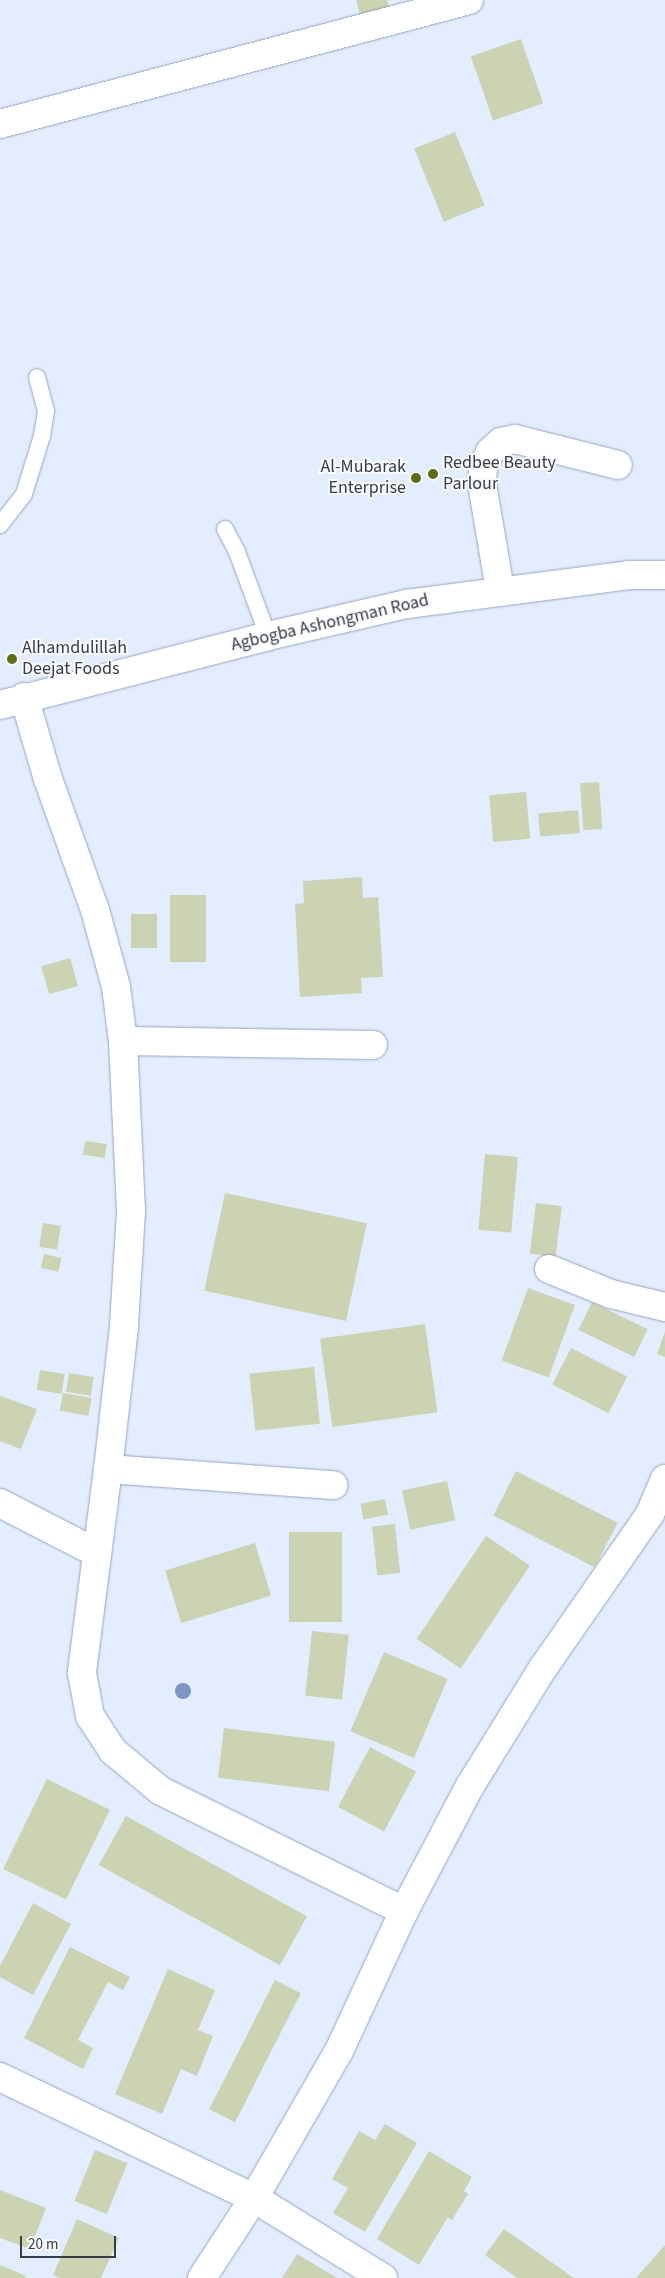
<!DOCTYPE html>
<html>
<head>
<meta charset="utf-8">
<style>
	body { margin:0 }
	#map { position:relative; width:665px; height:2278px; overflow:hidden; background:#e3edfe; font-family:"Source Sans 3",sans-serif }
	div>[style] { position:absolute }
	.building>* { inset:0; background:#cbd3b3; transform-origin:0 0 }
	.roads { filter:drop-shadow(0 0 1px #95a5c0) drop-shadow(0 0 1px #95a5c0) }
	.service>* { height:16px; margin:-8px; padding:0 8px; transform-origin:8px; border-radius:8px; background:#fff }
	.minor>* { height:28px; margin:-14px; padding:0 14px; transform-origin:14px; border-radius:14px; background:#fff }
	.tertiary>* { height:28px; margin:-14px; padding:0 14px; transform-origin:14px; border-radius:14px; background:#fff }
	.trees>* { width:16px; height:16px; margin:-8px; border-radius:50%; background:#7d96c2 }
	.dots>* { width:14px; height:14px; translate:-50% -50%; box-sizing:border-box; border:2px solid #fafafa; border-radius:50% }
	span { translate:-50% -50%; white-space:nowrap; text-align:center; line-height:1.15; -webkit-text-stroke:4px #fafafa; paint-order:stroke }
	.poi-label { font-size:18px; color:#363d48 }
	.left { translate:0 -50%; text-align:left }
	.right { translate:-100% -50%; text-align:right }
	.street-label { font-size:18px; color:#363d48 }
	.scale { position:absolute; left:20px; top:2236px; width:96px; height:22px; box-sizing:border-box; border:2px solid #363d48; border-top:0; padding-left:6px; font-size:15px; line-height:18px; white-space:nowrap; color:#363d48; -webkit-text-stroke:4px #fafafa; paint-order:stroke }
</style>
</head>
<body>
<div id="map">
	<div class="building">
		<div style="clip-path:polygon(356px 0,387px 0,391px 14px,362px 22px)"></div>
		<div style="left:521px;top:39px;width:68px;height:53px;rotate:71deg"></div>
		<div style="left:455px;top:132px;width:79px;height:44px;rotate:68deg"></div>
		<div style="left:599px;top:782px;width:47px;height:19px;rotate:86deg"></div>
		<div style="left:526px;top:792px;width:47px;height:37px;rotate:85deg"></div>
		<div style="left:578px;top:810px;width:23px;height:40px;rotate:85deg"></div>
		<div style="clip-path:polygon(362px 877px,363px 898px,378px 897px,383px 977px,361px 978px,362px 993px,300px 997px,295px 904px,304px 903px,303px 881px)"></div>
		<div style="left:170px;top:895px;width:36px;height:67px"></div>
		<div style="left:131px;top:914px;width:26px;height:34px"></div>
		<div style="left:70px;top:958px;width:29px;height:30px;rotate:74deg"></div>
		<div style="left:85px;top:1141px;width:22px;height:14px;rotate:8deg"></div>
		<div style="left:485px;top:1154px;width:33px;height:76px;rotate:5deg"></div>
		<div style="left:225px;top:1193px;width:145px;height:100px;rotate:12deg"></div>
		<div style="left:536px;top:1203px;width:26px;height:51px;rotate:7deg"></div>
		<div style="left:43px;top:1223px;width:18px;height:24px;rotate:9deg"></div>
		<div style="left:44px;top:1254px;width:18px;height:14px;rotate:13deg"></div>
		<div style="left:528px;top:1288px;width:50px;height:77px;rotate:20deg"></div>
		<div style="left:592px;top:1302px;width:62px;height:31px;rotate:26deg"></div>
		<div style="left:425px;top:1324px;width:89px;height:106px;rotate:82deg"></div>
		<div style="clip-path:polygon(665px 1332px,665px 1357px,657px 1354px)"></div>
		<div style="left:571px;top:1348px;width:63px;height:41px;rotate:27deg"></div>
		<div style="left:314px;top:1367px;width:57px;height:65px;rotate:84deg"></div>
		<div style="left:40px;top:1370px;width:25px;height:20px;rotate:9deg"></div>
		<div style="left:69px;top:1373px;width:25px;height:19px;rotate:9deg"></div>
		<div style="left:63px;top:1393px;width:29px;height:18px;rotate:10deg"></div>
		<div style="clip-path:polygon(0 1396px,37px 1409px,21px 1449px,0 1441px)"></div>
		<div style="left:516px;top:1471px;width:114px;height:50px;rotate:27deg"></div>
		<div style="left:447px;top:1481px;width:40px;height:46px;rotate:78deg"></div>
		<div style="left:385px;top:1499px;width:16px;height:25px;rotate:79deg"></div>
		<div style="left:395px;top:1524px;width:49px;height:23px;rotate:84deg"></div>
		<div style="left:289px;top:1532px;width:53px;height:90px"></div>
		<div style="left:486px;top:1536px;width:53px;height:124px;rotate:34deg"></div>
		<div style="left:255px;top:1543px;width:55px;height:94px;rotate:73deg"></div>
		<div style="left:312px;top:1631px;width:37px;height:65px;rotate:6deg"></div>
		<div style="left:384px;top:1652px;width:69px;height:86px;rotate:23deg"></div>
		<div style="left:224px;top:1728px;width:112px;height:50px;rotate:7deg"></div>
		<div style="left:370px;top:1747px;width:52px;height:68px;rotate:28deg"></div>
		<div style="left:47px;top:1779px;width:70px;height:100px;rotate:26deg"></div>
		<div style="left:126px;top:1816px;width:207px;height:56px;rotate:29deg"></div>
		<div style="clip-path:polygon(33px 1903px,71px 1924px,33px 1995px,0 1977px,0 1966px)"></div>
		<div style="clip-path:polygon(70px 1947px,130px 1977px,123px 1990px,108px 1982px,78px 2040px,93px 2048px,83px 2069px,24px 2038px)"></div>
		<div style="clip-path:polygon(168px 1969px,215px 1990px,198px 2030px,213px 2036px,197px 2076px,181px 2069px,162px 2114px,115px 2094px)"></div>
		<div style="left:275px;top:1980px;width:29px;height:145px;rotate:27deg"></div>
		<div style="clip-path:polygon(385px 2124px,417px 2143px,365px 2232px,333px 2213px,348px 2188px,332px 2179px,359px 2131px,375px 2140px)"></div>
		<div style="left:95px;top:2150px;width:35px;height:55px;rotate:22deg"></div>
		<div style="clip-path:polygon(429px 2151px,472px 2177px,464px 2191px,468px 2194px,452px 2220px,448px 2217px,419px 2265px,377px 2239px)"></div>
		<div style="clip-path:polygon(0 2190px,46px 2208px,30px 2249px,0 2238px)"></div>
		<div style="clip-path:polygon(77px 2219px,119px 2238px,101px 2278px,60px 2278px,53px 2275px)"></div>
		<div style="clip-path:polygon(504px 2229px,574px 2278px,517px 2278px,485px 2255px)"></div>
		<div style="clip-path:polygon(665px 2245px,665px 2278px,636px 2278px)"></div>
		<div style="clip-path:polygon(297px 2254px,337px 2278px,282px 2278px)"></div>
		<div style="clip-path:polygon(0 2265px,26px 2276px,25px 2278px,0 2278px)"></div>
	</div>
	<div class="roads">
		<div class="service">
			<div style="left:0;top:525px;width:39px;rotate:-52deg"></div>
			<div style="left:24px;top:494px;width:61px;rotate:-72.8deg"></div>
			<div style="left:42px;top:436px;width:25px;rotate:-81deg"></div>
			<div style="left:46px;top:411px;width:35px;rotate:-105deg"></div>
			<div style="left:225px;top:529px;width:26px;rotate:62deg"></div>
			<div style="left:237px;top:552px;width:90px;rotate:69.7deg"></div>
		</div>
		<div class="minor">
			<div style="left:0;top:124px;width:485px;rotate:-14.8deg"></div>
			<div style="left:500px;top:590px;width:108px;rotate:-99.6deg"></div>
			<div style="left:482px;top:484px;width:17px;rotate:-87deg"></div>
			<div style="left:483px;top:467px;width:17px;rotate:-65deg"></div>
			<div style="left:490px;top:452px;width:15px;rotate:-42deg"></div>
			<div style="left:501px;top:442px;width:14px;rotate:-12deg"></div>
			<div style="left:515px;top:439px;width:106px;rotate:14.2deg"></div>
			<div style="left:24px;top:697px;width:85px;rotate:73.7deg"></div>
			<div style="left:48px;top:779px;width:139px;rotate:70.3deg"></div>
			<div style="left:95px;top:910px;width:80px;rotate:74.7deg"></div>
			<div style="left:116px;top:987px;width:54px;rotate:82.6deg"></div>
			<div style="left:123px;top:1041px;width:170px;rotate:87.3deg"></div>
			<div style="left:131px;top:1211px;width:116px;rotate:93.5deg"></div>
			<div style="left:124px;top:1327px;width:143px;rotate:96.4deg"></div>
			<div style="left:108px;top:1469px;width:206px;rotate:97.3deg"></div>
			<div style="left:82px;top:1673px;width:44px;rotate:79.5deg"></div>
			<div style="left:90px;top:1716px;width:42px;rotate:56.7deg"></div>
			<div style="left:113px;top:1751px;width:62px;rotate:39.8deg"></div>
			<div style="left:161px;top:1791px;width:271px;rotate:26.3deg"></div>
			<div style="left:123px;top:1041px;width:250px;rotate:0.9deg"></div>
			<div style="left:549px;top:1269px;width:67px;rotate:22deg"></div>
			<div style="left:611px;top:1294px;width:56px;rotate:13.5deg"></div>
			<div style="left:108px;top:1469px;width:226px;rotate:4.1deg"></div>
			<div style="left:0;top:1503px;width:109px;rotate:27.3deg"></div>
			<div style="left:0;top:2077px;width:281px;rotate:25.5deg"></div>
			<div style="left:254px;top:2198px;width:152px;rotate:31.8deg"></div>
			<div style="left:202px;top:2278px;width:95px;rotate:-57deg"></div>
			<div style="left:254px;top:2198px;width:170px;rotate:-60deg"></div>
			<div style="left:339px;top:2051px;width:154px;rotate:-65.1deg"></div>
			<div style="left:404px;top:1911px;width:141px;rotate:-62.2deg"></div>
			<div style="left:470px;top:1786px;width:139px;rotate:-58.3deg"></div>
			<div style="left:543px;top:1668px;width:188px;rotate:-55.2deg"></div>
			<div style="left:650px;top:1514px;width:38px;rotate:-67deg"></div>
		</div>
		<div class="tertiary">
			<div style="left:0;top:705px;width:277px;rotate:-14.4deg"></div>
			<div style="left:268px;top:636px;width:143px;rotate:-13deg"></div>
			<div style="left:407px;top:604px;width:224px;rotate:-7.4deg"></div>
			<div style="left:629px;top:575px;width:36px"></div>
		</div>
	</div>
	<div class="trees">
		<div style="left:183px;top:1691px"></div>
	</div>
	<div class="dots">
		<div style="left:433px;top:474px;background:#5f6c14"></div>
		<div style="left:416px;top:478px;background:#5f6c14"></div>
		<div style="left:12px;top:659px;background:#5f6c14"></div>
	</div>
	<div class="poi-label">
		<span class="left" style="left:443px;top:474px">Redbee Beauty<br>Parlour</span>
		<span class="right" style="left:406px;top:478px">Al-Mubarak<br>Enterprise</span>
		<span class="left" style="left:22px;top:659px">Alhamdulillah<br>Deejat Foods</span>
	</div>
	<div class="street-label">
		<span style="left:330px;top:623px;rotate:-13deg">Agbogba Ashongman Road</span>
	</div>
	<div class="scale">20 m</div>
</div>
</body>
</html>
